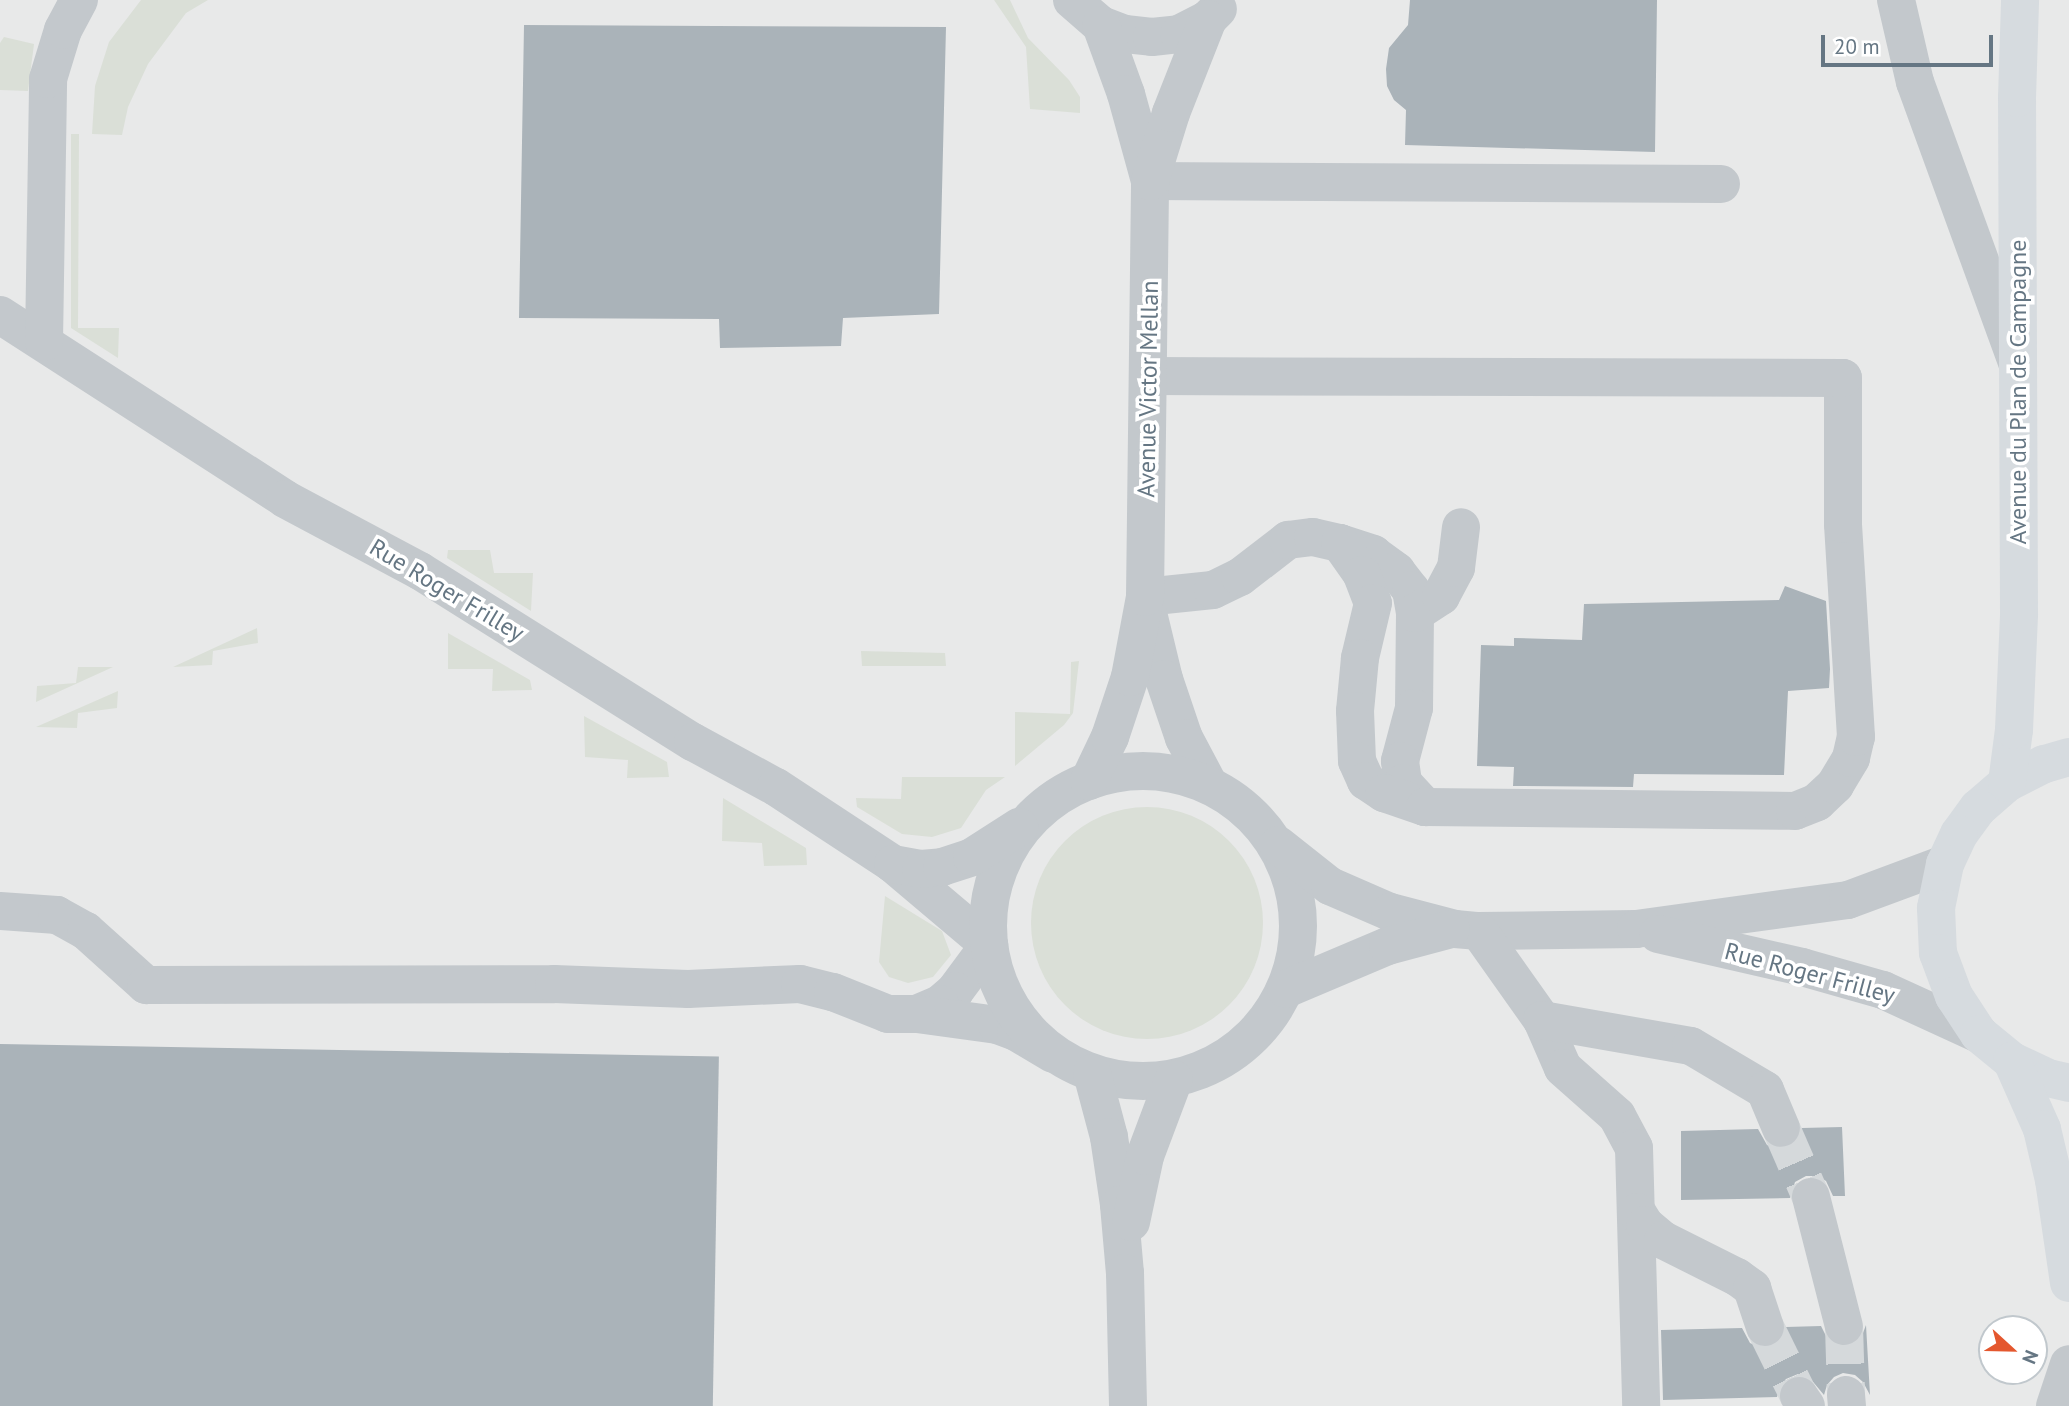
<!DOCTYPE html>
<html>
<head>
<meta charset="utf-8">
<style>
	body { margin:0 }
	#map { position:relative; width:2069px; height:1406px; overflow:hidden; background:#fafaf8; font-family:"PT Sans",sans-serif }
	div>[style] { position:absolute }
	.built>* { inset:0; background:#e8e9e9 }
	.green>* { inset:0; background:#dadfd7 }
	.round { border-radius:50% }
	.building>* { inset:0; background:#aab3b9; transform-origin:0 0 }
	.minor-tunnel>* { height:38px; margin-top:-19px; transform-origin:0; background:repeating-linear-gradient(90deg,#d5d9db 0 38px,transparent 0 57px) }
	.minor>* { height:38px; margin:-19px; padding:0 19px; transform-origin:19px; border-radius:19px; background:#c3c8cc }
	.minor>.ring { margin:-19px; padding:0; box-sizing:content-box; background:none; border:38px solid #c3c8cc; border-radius:50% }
	.major>* { height:38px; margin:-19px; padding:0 19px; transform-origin:19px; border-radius:19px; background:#d6dbdf }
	span { translate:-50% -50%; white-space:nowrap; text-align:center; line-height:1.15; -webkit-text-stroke:7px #fff; paint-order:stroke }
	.street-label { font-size:24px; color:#657683 }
	.north { position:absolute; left:1978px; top:1315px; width:70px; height:70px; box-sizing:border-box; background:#fff; border:2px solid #c1c8cd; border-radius:50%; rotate:112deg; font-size:19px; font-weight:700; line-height:28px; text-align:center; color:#657683 }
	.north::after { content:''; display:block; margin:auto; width:24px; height:32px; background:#e4572e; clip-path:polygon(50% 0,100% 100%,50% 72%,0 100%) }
	.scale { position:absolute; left:1821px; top:35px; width:172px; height:32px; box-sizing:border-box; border:4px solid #657683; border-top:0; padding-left:9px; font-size:21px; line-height:24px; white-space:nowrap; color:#657683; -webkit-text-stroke:5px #fff; paint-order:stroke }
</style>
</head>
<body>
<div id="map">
	<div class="built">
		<div style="clip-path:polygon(evenodd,0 0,2069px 0,2069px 1406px,0 1406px,0 0,1992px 1329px,2034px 1329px,2034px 1371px,1992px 1371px,1992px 1329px)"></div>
	</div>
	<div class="green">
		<div style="clip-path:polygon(141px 0,208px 0,186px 13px,148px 64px,128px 107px,122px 135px,92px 134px,95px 86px,109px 42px)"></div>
		<div style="clip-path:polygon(994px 0,1010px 0,1028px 38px,1069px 80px,1080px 97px,1080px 113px,1030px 109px,1026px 47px)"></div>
		<div style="clip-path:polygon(4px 37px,34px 44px,28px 91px,0 90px,0 43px)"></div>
		<div style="clip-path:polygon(71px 134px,79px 134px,78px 328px,119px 328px,118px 358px,71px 328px)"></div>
		<div style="clip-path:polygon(448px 550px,490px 550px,494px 573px,533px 573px,531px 611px,447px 558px)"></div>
		<div style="clip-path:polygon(257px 628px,258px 643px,213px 651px,212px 665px,173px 667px)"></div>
		<div style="clip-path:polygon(448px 633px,530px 680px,532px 690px,492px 691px,493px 669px,448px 669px)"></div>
		<div style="clip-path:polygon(861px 651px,945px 653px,946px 666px,862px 666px)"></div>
		<div style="clip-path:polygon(1079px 661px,1073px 713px,1064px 725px,1015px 766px,1015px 712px,1070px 714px,1071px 662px)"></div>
		<div style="clip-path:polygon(78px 667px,113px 667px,36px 702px,37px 686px,76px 683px)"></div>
		<div style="clip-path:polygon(118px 691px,117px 708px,78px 713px,77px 728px,36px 727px)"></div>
		<div style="clip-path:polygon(584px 716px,667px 762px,669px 777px,627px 778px,628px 760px,585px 757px)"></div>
		<div style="clip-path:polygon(902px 777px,1005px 777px,986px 790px,961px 828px,932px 837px,902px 834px,857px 807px,856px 798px,901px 799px)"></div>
		<div style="clip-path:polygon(723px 798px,806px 848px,807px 865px,764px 866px,762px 843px,722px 841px)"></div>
		<div class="round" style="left:1031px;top:807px;width:232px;height:232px"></div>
		<div style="clip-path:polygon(885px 896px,942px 931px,951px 955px,933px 977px,908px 983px,889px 977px,879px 962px)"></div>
	</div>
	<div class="building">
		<div style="clip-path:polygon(1410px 0,1657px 0,1655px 152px,1405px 145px,1406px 110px,1394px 100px,1387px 86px,1386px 69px,1389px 48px,1408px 25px)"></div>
		<div style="clip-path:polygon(524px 25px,946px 27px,939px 314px,843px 318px,841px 346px,720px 348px,719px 319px,519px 318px)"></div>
		<div style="clip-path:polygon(1785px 586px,1826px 601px,1830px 669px,1829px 688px,1788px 691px,1784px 775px,1634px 774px,1633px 787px,1513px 786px,1514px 767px,1477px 766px,1481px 645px,1514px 646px,1514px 638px,1582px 640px,1584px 604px,1779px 600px)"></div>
		<div style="left:0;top:1044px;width:719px;height:362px;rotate:1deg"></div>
		<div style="clip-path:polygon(1842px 1127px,1845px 1196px,1833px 1196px,1826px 1181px,1818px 1176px,1806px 1176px,1795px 1182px,1790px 1198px,1681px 1200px,1681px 1131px,1758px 1129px,1767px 1145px,1779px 1150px,1789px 1148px,1798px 1142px,1802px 1128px)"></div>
		<div style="clip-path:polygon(1866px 1325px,1870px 1395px,1863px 1382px,1855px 1375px,1843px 1373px,1834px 1377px,1827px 1385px,1824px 1395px,1809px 1377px,1798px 1374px,1786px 1379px,1780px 1386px,1777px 1397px,1663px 1400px,1661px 1330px,1742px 1328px,1750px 1343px,1761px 1348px,1771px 1348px,1781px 1342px,1786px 1327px,1821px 1326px,1829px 1342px,1837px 1347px,1849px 1347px,1860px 1341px)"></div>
	</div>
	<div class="minor-tunnel">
		<div style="left:1781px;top:1128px;width:75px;rotate:66.5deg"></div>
		<div style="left:1844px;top:1326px;width:69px;rotate:88.3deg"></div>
		<div style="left:1765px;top:1327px;width:77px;rotate:63.8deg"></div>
	</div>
	<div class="minor">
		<div style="left:1072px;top:0;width:38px;rotate:41deg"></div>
		<div style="left:1101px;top:25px;width:26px;rotate:21deg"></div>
		<div style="left:1125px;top:34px;width:27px;rotate:6deg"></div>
		<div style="left:1152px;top:37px;width:27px;rotate:-6deg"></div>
		<div style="left:1179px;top:34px;width:33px;rotate:-27deg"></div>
		<div style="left:1208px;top:19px;width:14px;rotate:-45deg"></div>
		<div style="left:1896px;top:0;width:84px;rotate:77deg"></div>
		<div style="left:1915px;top:82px;width:299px;rotate:70deg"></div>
		<div style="left:1101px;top:25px;width:73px;rotate:70.1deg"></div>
		<div style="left:1126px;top:94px;width:90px;rotate:74.6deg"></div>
		<div style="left:1150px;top:181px;width:571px;rotate:0.3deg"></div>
		<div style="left:0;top:315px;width:339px;rotate:32.8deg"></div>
		<div style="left:285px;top:499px;width:153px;rotate:28.1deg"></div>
		<div style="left:420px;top:571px;width:322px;rotate:32.1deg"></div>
		<div style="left:693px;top:742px;width:94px;rotate:28.5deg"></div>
		<div style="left:776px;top:787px;width:140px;rotate:33.3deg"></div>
		<div style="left:893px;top:864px;width:126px;rotate:40.2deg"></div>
		<div style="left:989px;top:945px;width:57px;rotate:126.5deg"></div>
		<div style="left:955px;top:991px;width:20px;rotate:139deg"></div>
		<div style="left:940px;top:1004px;width:25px;rotate:157deg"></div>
		<div style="left:917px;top:1014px;width:81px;rotate:7.8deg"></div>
		<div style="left:997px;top:1025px;width:20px;rotate:20deg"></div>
		<div style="left:1016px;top:1032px;width:43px;rotate:30.7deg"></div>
		<div style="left:44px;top:342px;width:263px;rotate:-89.1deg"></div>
		<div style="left:48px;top:79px;width:51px;rotate:-73deg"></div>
		<div style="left:63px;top:30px;width:34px;rotate:-62deg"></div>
		<div style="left:1340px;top:543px;width:35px;rotate:18deg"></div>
		<div style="left:1373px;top:554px;width:29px;rotate:36deg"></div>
		<div style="left:1396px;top:571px;width:24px;rotate:52deg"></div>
		<div style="left:1411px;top:590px;width:23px;rotate:80deg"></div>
		<div style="left:1415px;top:613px;width:95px;rotate:90.6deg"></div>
		<div style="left:1414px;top:708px;width:55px;rotate:104.8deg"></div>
		<div style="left:1400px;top:761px;width:22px;rotate:82deg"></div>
		<div style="left:1403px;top:783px;width:33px;rotate:47deg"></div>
		<div style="left:1145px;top:597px;width:68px;rotate:-5.9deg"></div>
		<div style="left:1213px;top:590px;width:30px;rotate:-26deg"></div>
		<div style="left:1240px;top:577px;width:61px;rotate:-37.6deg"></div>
		<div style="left:1288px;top:540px;width:25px;rotate:-7deg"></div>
		<div style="left:1313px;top:537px;width:28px;rotate:13deg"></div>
		<div style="left:1340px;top:543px;width:39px;rotate:55deg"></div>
		<div style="left:1362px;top:575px;width:30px;rotate:69deg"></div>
		<div style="left:1373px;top:603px;width:57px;rotate:103.3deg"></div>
		<div style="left:1360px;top:658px;width:53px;rotate:95.4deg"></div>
		<div style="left:1355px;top:711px;width:50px;rotate:87.7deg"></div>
		<div style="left:1357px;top:761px;width:22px;rotate:66deg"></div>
		<div style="left:1366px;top:781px;width:22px;rotate:34deg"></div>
		<div style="left:1384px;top:793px;width:43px;rotate:18.9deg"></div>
		<div style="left:1425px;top:807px;width:370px;rotate:0.6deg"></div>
		<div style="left:1795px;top:811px;width:24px;rotate:-22deg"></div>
		<div style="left:1817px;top:802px;width:25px;rotate:-43deg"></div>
		<div style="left:1835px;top:785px;width:31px;rotate:-59deg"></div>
		<div style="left:1851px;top:758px;width:22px;rotate:-77deg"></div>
		<div style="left:1856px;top:737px;width:213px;rotate:-93.5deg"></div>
		<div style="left:1843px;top:524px;width:146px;rotate:-90deg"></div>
		<div style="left:1843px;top:378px;width:695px;rotate:-179.84deg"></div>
		<div style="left:1148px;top:613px;width:68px;rotate:76.4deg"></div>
		<div style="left:1164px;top:679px;width:62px;rotate:71.3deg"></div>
		<div style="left:1184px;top:738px;width:53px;rotate:62deg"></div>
		<div style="left:1415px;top:613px;width:31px;rotate:-33deg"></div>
		<div style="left:1441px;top:596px;width:32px;rotate:-62deg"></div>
		<div style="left:1456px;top:568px;width:41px;rotate:-83deg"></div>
		<div class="ring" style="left:988px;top:771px;width:272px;height:272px"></div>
		<div style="left:1089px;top:781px;width:49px;rotate:-64.5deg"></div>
		<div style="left:1110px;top:737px;width:63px;rotate:-71.6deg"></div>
		<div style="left:1130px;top:677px;width:81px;rotate:-79.4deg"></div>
		<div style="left:1145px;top:597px;width:416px;rotate:-89.3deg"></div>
		<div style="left:1150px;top:181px;width:71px;rotate:-72.8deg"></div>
		<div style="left:1171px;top:113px;width:101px;rotate:-68.5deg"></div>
		<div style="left:1278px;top:845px;width:66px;rotate:38.3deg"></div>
		<div style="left:1330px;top:886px;width:65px;rotate:23.4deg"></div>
		<div style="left:1390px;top:912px;width:67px;rotate:14.7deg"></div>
		<div style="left:1455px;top:929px;width:24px;rotate:5deg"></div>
		<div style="left:1479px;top:931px;width:157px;rotate:-0.7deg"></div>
		<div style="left:1636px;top:929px;width:214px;rotate:-7.8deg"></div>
		<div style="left:1848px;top:900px;width:103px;rotate:-20.4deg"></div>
		<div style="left:893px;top:864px;width:28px;rotate:10deg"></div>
		<div style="left:921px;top:869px;width:21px;rotate:-5deg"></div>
		<div style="left:942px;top:867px;width:32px;rotate:-18deg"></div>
		<div style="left:972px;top:857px;width:56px;rotate:-32.6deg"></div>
		<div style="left:0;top:911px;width:57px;rotate:4deg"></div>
		<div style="left:57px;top:915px;width:33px;rotate:29deg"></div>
		<div style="left:86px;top:931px;width:81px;rotate:42deg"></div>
		<div style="left:146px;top:985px;width:408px;rotate:-0.1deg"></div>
		<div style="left:554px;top:984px;width:134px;rotate:2.1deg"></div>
		<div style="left:688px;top:989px;width:112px;rotate:-2.6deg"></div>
		<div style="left:800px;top:984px;width:34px;rotate:14deg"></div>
		<div style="left:833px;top:992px;width:59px;rotate:21.8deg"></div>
		<div style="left:888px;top:1014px;width:29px"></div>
		<div style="left:1479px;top:931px;width:109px;rotate:54.7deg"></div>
		<div style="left:1542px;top:1020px;width:52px;rotate:66.4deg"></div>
		<div style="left:1563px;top:1068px;width:72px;rotate:41.6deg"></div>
		<div style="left:1617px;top:1116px;width:36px;rotate:62deg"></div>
		<div style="left:1634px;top:1148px;width:258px;rotate:88.4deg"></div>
		<div style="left:1658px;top:934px;width:148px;rotate:12.9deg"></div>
		<div style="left:1802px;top:967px;width:84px;rotate:15.9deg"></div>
		<div style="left:1883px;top:990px;width:106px;rotate:24.6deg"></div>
		<div style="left:1286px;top:989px;width:111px;rotate:-22.9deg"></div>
		<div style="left:1388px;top:946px;width:65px;rotate:-15.1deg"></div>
		<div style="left:1542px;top:1020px;width:151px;rotate:9.9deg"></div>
		<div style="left:1691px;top:1046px;width:86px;rotate:30.7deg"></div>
		<div style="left:1765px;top:1090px;width:41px;rotate:67.2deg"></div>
		<div style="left:1092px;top:1073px;width:66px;rotate:75.1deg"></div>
		<div style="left:1109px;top:1137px;width:69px;rotate:81.6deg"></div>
		<div style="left:1119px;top:1205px;width:68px;rotate:85deg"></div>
		<div style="left:1125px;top:1273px;width:133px;rotate:88.7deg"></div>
		<div style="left:1811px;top:1197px;width:133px;rotate:75.7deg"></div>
		<div style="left:1637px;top:1212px;width:15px;rotate:58deg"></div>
		<div style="left:1645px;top:1225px;width:23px;rotate:40deg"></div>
		<div style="left:1663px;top:1240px;width:83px;rotate:26.6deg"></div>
		<div style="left:1737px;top:1277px;width:19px;rotate:36deg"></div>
		<div style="left:1752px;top:1288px;width:41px;rotate:71.6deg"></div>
		<div style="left:1131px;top:1222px;width:67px;rotate:-78deg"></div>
		<div style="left:1145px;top:1156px;width:82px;rotate:-69.4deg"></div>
		<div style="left:1846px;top:1395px;width:11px;rotate:85deg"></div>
		<div style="left:1799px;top:1396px;width:12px;rotate:55deg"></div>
		<div style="left:2055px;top:1406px;width:44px;rotate:-71.6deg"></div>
	</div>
	<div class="major">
		<div style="left:2069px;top:757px;width:26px;rotate:164deg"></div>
		<div style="left:2044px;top:764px;width:42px;rotate:152.8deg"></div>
		<div style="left:2007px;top:783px;width:38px;rotate:139deg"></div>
		<div style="left:1978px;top:808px;width:32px;rotate:126deg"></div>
		<div style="left:1959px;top:834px;width:33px;rotate:115deg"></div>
		<div style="left:1945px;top:864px;width:45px;rotate:101.6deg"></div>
		<div style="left:1936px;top:908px;width:45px;rotate:87.5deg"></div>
		<div style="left:1938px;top:953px;width:46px;rotate:69.6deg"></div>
		<div style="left:1954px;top:996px;width:45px;rotate:56.7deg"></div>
		<div style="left:1979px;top:1034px;width:43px;rotate:39.3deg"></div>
		<div style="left:2012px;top:1061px;width:40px;rotate:25deg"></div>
		<div style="left:2048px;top:1078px;width:22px;rotate:13deg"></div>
		<div style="left:2007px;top:783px;width:53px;rotate:-82.5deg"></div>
		<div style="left:2014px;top:730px;width:116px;rotate:-87.5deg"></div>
		<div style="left:2019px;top:614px;width:516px;rotate:-90.22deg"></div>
		<div style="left:2017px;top:98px;width:98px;rotate:-88.2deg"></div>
		<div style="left:2012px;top:1061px;width:74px;rotate:66.2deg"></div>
		<div style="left:2042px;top:1129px;width:52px;rotate:76.8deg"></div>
		<div style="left:2054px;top:1180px;width:104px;rotate:81.7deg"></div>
	</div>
	<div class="street-label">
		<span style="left:1148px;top:389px;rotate:-89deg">Avenue Victor Mellan</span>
		<span style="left:2018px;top:392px;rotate:-90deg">Avenue du Plan de Campagne</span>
		<span style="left:447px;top:590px;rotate:31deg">Rue Roger Frilley</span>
		<span style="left:1810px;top:973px;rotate:15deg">Rue Roger Frilley</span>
	</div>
	<div class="north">N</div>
	<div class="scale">20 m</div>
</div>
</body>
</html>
